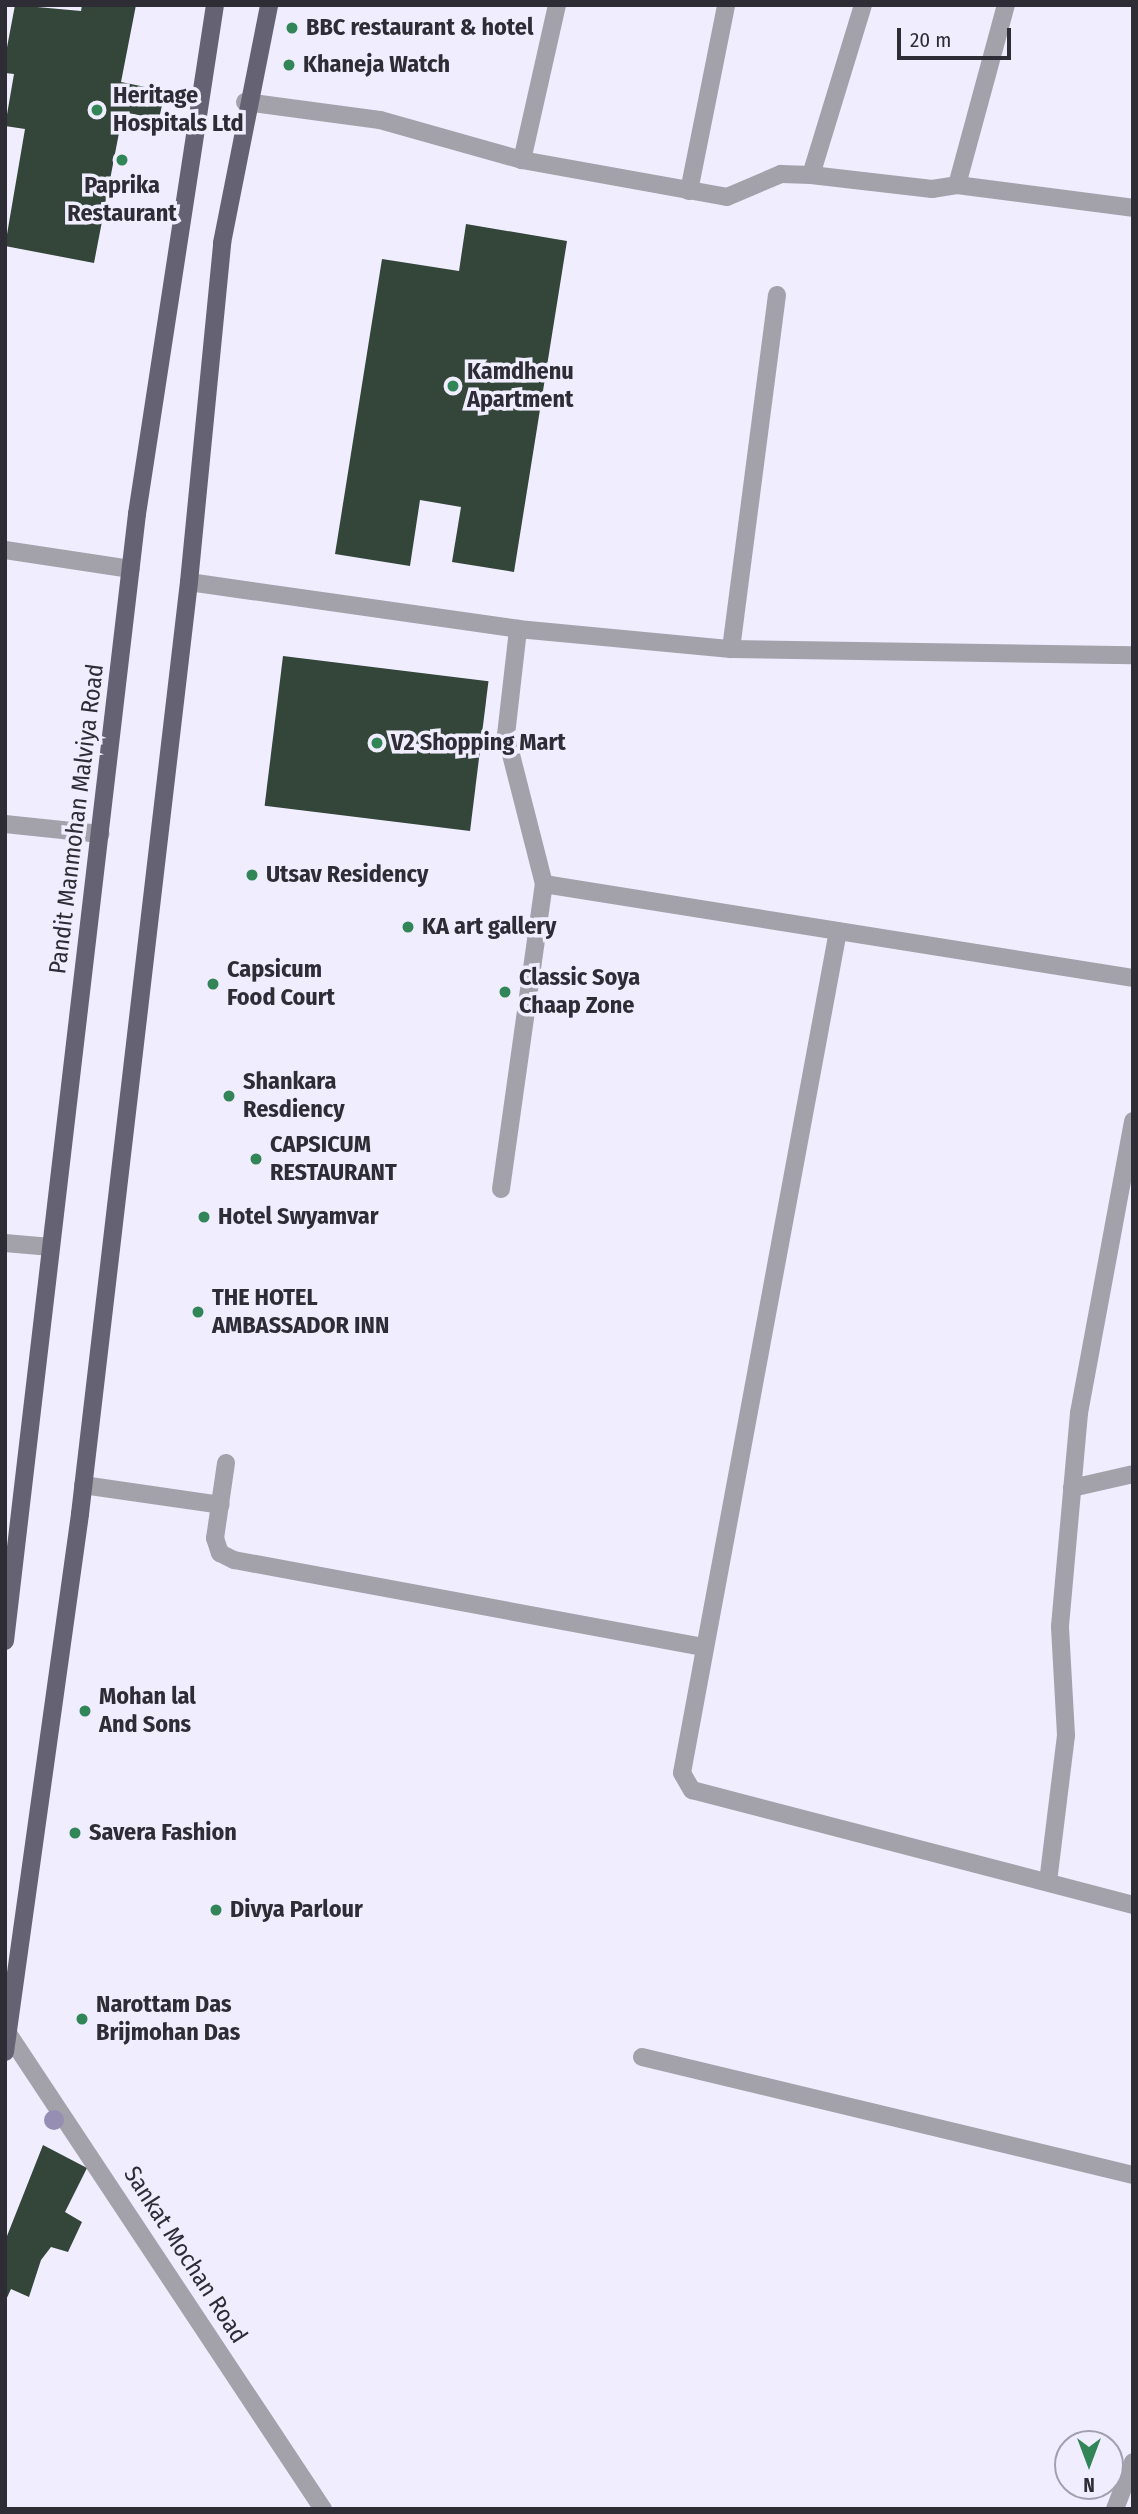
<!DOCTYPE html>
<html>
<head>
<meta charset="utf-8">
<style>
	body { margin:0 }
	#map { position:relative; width:1138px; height:2514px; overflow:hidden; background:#f0edff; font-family:"Fira Sans Condensed",sans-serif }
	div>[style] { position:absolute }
	.building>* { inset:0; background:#34463a; transform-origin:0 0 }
	.minor>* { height:18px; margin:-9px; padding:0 9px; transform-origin:9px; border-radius:9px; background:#a3a2ab }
	.major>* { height:18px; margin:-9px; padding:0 9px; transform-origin:9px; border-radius:9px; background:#656273 }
	.trees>* { width:20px; height:20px; margin:-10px; border-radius:50%; background:#978eb4 }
	.dots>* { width:19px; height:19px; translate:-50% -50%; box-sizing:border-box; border:4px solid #f0edff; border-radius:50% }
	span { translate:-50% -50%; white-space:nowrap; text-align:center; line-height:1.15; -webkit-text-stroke:7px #f0edff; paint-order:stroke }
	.poi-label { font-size:24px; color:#2e2c35; font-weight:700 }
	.left { translate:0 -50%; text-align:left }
	.street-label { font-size:24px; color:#2e2c35 }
	.frame { position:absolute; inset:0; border:7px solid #2e2c35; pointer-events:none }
	.north { position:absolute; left:1054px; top:2430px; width:70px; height:70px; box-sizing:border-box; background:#f0edff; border:2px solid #a2a0ae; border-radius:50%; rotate:180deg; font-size:19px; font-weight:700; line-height:28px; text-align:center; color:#2e2c35 }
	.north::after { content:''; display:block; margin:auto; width:24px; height:32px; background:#318557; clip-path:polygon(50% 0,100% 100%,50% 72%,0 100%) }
	.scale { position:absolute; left:897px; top:28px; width:114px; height:32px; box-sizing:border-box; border:4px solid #2e2c35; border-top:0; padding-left:9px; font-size:21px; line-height:24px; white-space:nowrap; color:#2e2c35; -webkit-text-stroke:5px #f0edff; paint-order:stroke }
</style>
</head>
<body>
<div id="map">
	<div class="building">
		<div style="clip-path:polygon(15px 5px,81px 11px,82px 5px,136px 5px,121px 82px,165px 91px,159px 119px,123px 112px,94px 263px,5px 246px,25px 129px,5px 126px,14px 74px,5px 73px,5px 58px)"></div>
		<div style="clip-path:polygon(466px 224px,567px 241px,514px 572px,452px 562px,461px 507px,420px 500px,410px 566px,335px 554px,382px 259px,459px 271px)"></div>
		<div style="left:283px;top:656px;width:207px;height:151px;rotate:7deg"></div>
		<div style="clip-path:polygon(43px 2145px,87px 2168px,65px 2212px,82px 2222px,68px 2252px,51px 2247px,41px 2260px,29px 2297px,11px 2289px,5px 2302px,5px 2241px)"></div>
	</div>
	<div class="minor">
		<div style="left:557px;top:5px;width:159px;rotate:102.7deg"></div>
		<div style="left:522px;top:160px;width:208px;rotate:10.2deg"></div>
		<div style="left:727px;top:197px;width:59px;rotate:-23.1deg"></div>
		<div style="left:781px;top:174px;width:30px;rotate:2deg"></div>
		<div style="left:811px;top:175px;width:178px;rotate:-73deg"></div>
		<div style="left:245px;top:102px;width:136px;rotate:7.6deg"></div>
		<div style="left:380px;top:120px;width:148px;rotate:15.7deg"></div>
		<div style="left:811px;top:175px;width:122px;rotate:6.6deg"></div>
		<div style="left:932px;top:189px;width:25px;rotate:-9deg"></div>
		<div style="left:957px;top:185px;width:187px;rotate:-74.8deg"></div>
		<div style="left:957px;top:185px;width:177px;rotate:7.4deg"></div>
		<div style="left:689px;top:191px;width:190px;rotate:-78.7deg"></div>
		<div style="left:5px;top:550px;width:127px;rotate:8.6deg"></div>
		<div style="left:189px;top:582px;width:332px;rotate:8.1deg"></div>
		<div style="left:518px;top:629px;width:214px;rotate:5.4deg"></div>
		<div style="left:731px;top:649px;width:402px;rotate:0.9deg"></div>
		<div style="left:731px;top:649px;width:357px;rotate:-82.6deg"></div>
		<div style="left:5px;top:824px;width:96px;rotate:6deg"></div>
		<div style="left:544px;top:884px;width:596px;rotate:9.07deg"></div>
		<div style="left:838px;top:931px;width:856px;rotate:100.5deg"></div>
		<div style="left:682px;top:1773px;width:20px;rotate:60deg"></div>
		<div style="left:692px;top:1790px;width:456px;rotate:14.6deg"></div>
		<div style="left:501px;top:1189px;width:308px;rotate:-82deg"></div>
		<div style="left:544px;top:884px;width:154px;rotate:-104.3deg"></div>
		<div style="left:506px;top:735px;width:107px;rotate:-83.5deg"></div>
		<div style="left:5px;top:1243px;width:46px;rotate:5deg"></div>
		<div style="left:226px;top:1463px;width:76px;rotate:98.3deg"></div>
		<div style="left:215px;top:1538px;width:16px;rotate:72deg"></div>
		<div style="left:220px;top:1553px;width:16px;rotate:27deg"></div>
		<div style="left:234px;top:1560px;width:479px;rotate:10.5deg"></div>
		<div style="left:83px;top:1485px;width:139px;rotate:8.2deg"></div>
		<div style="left:1072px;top:1488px;width:63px;rotate:-12.9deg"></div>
		<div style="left:1048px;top:1882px;width:148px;rotate:-83deg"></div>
		<div style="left:1066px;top:1735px;width:109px;rotate:-93.2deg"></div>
		<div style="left:1060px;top:1626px;width:214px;rotate:-84.9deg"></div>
		<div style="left:1079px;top:1413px;width:297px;rotate:-79.5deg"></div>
		<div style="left:5px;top:2029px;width:576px;rotate:56.48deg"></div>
		<div style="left:642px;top:2057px;width:505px;rotate:13.51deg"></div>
		<div style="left:1115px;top:2509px;width:50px;rotate:-69deg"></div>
	</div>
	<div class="major">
		<div style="left:5px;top:1641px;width:1135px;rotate:-83.32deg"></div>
		<div style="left:137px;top:514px;width:515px;rotate:-81.29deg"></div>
		<div style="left:5px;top:2052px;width:543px;rotate:-82.06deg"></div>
		<div style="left:80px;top:1514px;width:938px;rotate:-83.33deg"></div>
		<div style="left:189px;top:582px;width:341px;rotate:-84.4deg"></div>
		<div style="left:222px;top:243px;width:243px;rotate:-78.8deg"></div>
	</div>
	<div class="trees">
		<div style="left:54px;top:2120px"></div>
	</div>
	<div class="dots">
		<div style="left:292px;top:28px;background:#318557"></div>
		<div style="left:289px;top:65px;background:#318557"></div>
		<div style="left:97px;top:110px;background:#318557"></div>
		<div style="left:122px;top:160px;background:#318557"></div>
		<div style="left:453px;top:386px;background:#318557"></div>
		<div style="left:377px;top:743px;background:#318557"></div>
		<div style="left:252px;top:875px;background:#318557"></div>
		<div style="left:408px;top:927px;background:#318557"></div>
		<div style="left:213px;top:984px;background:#318557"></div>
		<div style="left:505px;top:992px;background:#318557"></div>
		<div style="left:229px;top:1096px;background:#318557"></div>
		<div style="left:256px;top:1159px;background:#318557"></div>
		<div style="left:204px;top:1217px;background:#318557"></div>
		<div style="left:198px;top:1312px;background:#318557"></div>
		<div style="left:85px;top:1711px;background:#318557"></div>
		<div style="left:75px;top:1833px;background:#318557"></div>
		<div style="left:216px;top:1910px;background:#318557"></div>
		<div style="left:82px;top:2019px;background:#318557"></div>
	</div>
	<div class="poi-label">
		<span class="left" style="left:306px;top:28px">BBC restaurant &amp; hotel</span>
		<span class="left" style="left:303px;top:65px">Khaneja Watch</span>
		<span class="left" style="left:113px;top:110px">Heritage<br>Hospitals Ltd</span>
		<span style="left:122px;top:200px">Paprika<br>Restaurant</span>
		<span class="left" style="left:467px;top:386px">Kamdhenu<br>Apartment</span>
		<span class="left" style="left:391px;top:743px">V2 Shopping Mart</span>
		<span class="left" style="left:266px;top:875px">Utsav Residency</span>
		<span class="left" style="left:422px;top:927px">KA art gallery</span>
		<span class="left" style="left:227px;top:984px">Capsicum<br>Food Court</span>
		<span class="left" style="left:519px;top:992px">Classic Soya<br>Chaap Zone</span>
		<span class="left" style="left:243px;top:1096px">Shankara<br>Resdiency</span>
		<span class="left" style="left:270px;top:1159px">CAPSICUM<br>RESTAURANT</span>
		<span class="left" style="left:218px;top:1217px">Hotel Swyamvar</span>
		<span class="left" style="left:212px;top:1312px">THE HOTEL<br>AMBASSADOR INN</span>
		<span class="left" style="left:99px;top:1711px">Mohan lal<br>And Sons</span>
		<span class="left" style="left:89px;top:1833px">Savera Fashion</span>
		<span class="left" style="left:230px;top:1910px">Divya Parlour</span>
		<span class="left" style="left:96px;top:2019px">Narottam Das<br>Brijmohan Das</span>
	</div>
	<div class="street-label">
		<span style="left:77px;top:819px;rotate:-83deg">Pandit Manmohan Malviya Road</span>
		<span style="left:185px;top:2255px;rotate:57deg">Sankat Mochan Road</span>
	</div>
	<div class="frame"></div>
	<div class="north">N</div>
	<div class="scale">20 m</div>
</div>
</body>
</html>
